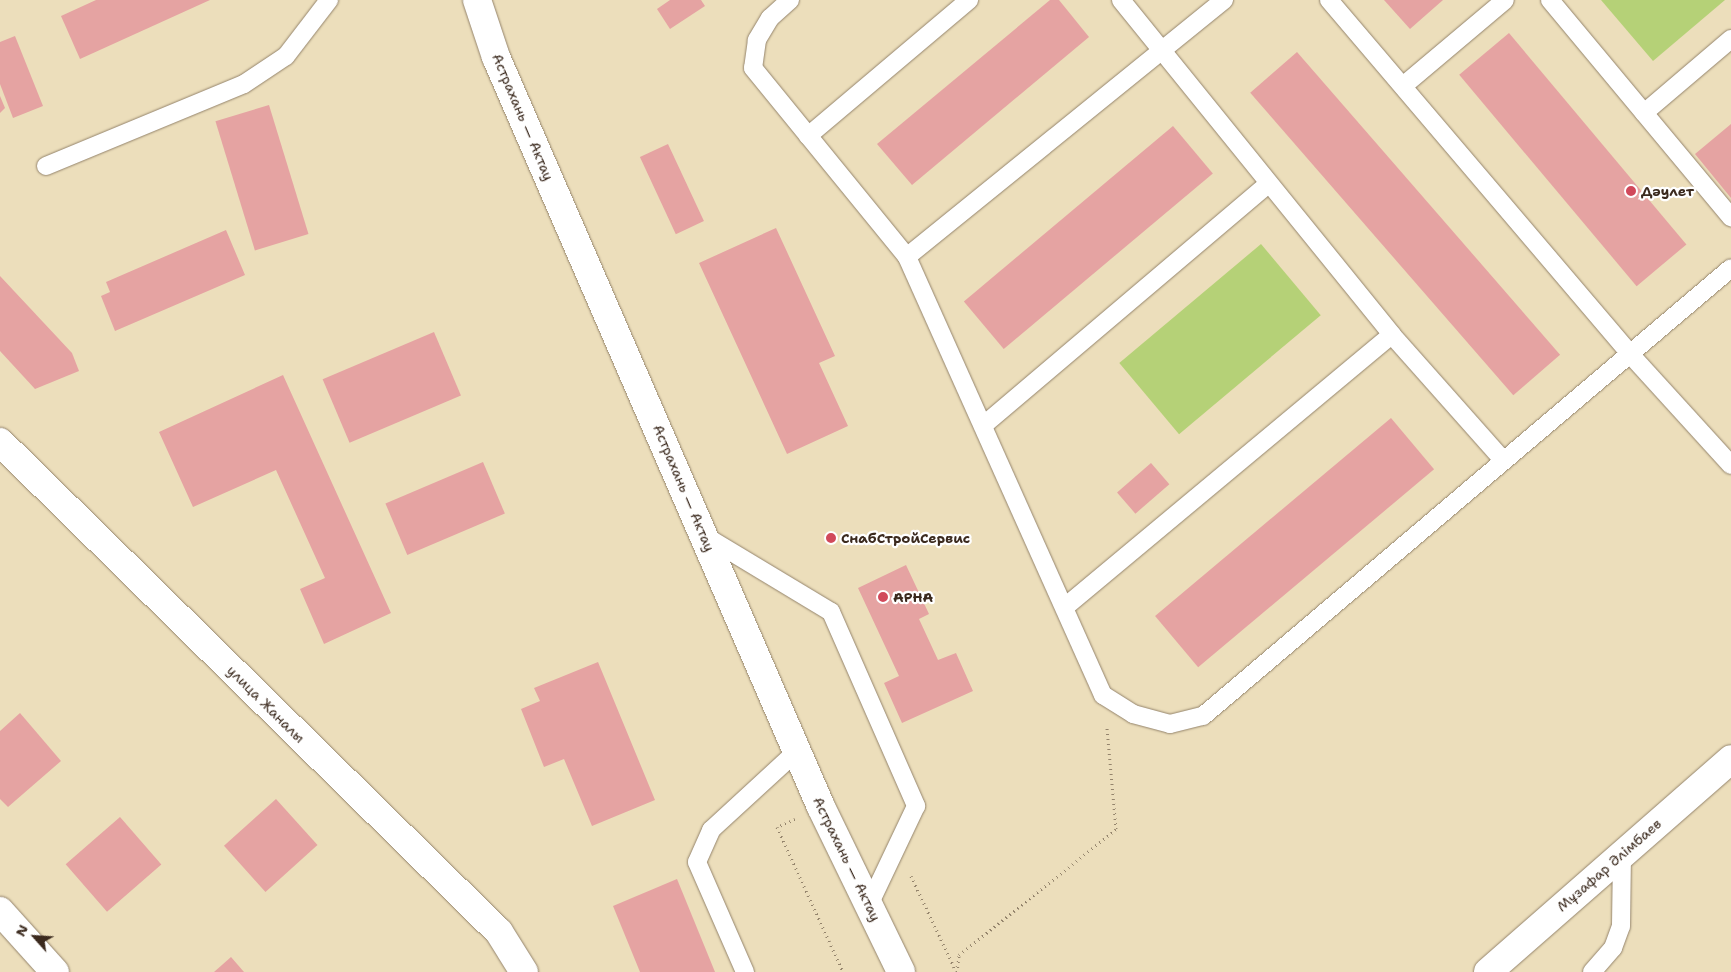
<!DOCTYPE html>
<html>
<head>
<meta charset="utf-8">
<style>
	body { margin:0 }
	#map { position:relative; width:1731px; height:972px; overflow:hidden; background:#ecdebb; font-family:"Shantell Sans",sans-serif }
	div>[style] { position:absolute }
	.green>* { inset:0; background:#b5d177; transform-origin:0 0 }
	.building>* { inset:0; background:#e5a3a2; transform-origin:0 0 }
	.path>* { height:3px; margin-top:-1.5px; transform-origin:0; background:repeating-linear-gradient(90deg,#94846c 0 1px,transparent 0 5px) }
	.roads { filter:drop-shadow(0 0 1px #94846c) drop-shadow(0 0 1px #94846c) }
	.lane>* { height:18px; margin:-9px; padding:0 9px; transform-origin:9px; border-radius:9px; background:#fff }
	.street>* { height:28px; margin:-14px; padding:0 14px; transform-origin:14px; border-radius:14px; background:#fff }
	.secondary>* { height:28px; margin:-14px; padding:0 14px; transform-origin:14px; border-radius:14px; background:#fff }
	.highway>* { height:28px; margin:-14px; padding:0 14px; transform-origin:14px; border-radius:14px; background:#fff }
	.dots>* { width:14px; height:14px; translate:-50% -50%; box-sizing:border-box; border:2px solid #fff; border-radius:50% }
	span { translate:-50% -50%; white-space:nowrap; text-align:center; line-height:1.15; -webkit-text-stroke:4.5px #fff; paint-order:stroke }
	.street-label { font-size:14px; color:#3b2a1e }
	.poi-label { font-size:14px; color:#3b2a1e; font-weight:700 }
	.left { translate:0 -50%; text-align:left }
	.north { position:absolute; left:10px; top:912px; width:50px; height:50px; -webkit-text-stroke:4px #fff; paint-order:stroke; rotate:296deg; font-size:14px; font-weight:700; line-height:20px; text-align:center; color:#3b2a1e }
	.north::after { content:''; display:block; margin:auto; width:18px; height:22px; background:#3b2a1e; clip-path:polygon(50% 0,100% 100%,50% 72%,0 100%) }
</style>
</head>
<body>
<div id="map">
	<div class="green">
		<div style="clip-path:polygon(1601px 0,1725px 0,1653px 61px)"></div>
		<div style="left:1261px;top:244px;width:93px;height:185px;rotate:50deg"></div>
	</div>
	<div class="building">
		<div style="clip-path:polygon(96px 0,210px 0,80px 59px,61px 16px)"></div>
		<div style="clip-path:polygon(670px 0,701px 0,705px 6px,670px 29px,657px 9px)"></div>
		<div style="clip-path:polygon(1050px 0,1059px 0,1089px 37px,912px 185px,877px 144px)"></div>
		<div style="clip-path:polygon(1384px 0,1443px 0,1410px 29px)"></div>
		<div style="left:1509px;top:33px;width:276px;height:65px;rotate:50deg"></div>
		<div style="clip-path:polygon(15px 36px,43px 106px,13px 118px,0 84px,0 42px)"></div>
		<div style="left:1297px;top:52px;width:401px;height:62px;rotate:49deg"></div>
		<div style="clip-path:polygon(0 96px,5px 108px,0 113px)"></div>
		<div style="left:269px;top:105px;width:135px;height:56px;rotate:73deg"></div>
		<div style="clip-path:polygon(1731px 124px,1731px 198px,1695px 154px)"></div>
		<div style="left:1173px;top:126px;width:62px;height:273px;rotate:50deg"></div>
		<div style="left:668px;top:144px;width:85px;height:31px;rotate:65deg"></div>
		<div style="clip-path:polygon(776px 228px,835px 356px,819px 363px,848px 426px,787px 454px,699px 263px)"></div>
		<div style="clip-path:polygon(226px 230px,245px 275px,115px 331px,101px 296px,110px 292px,106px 282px)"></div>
		<div style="clip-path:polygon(0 276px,72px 353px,79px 371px,35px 389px,0 351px)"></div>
		<div style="left:434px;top:332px;width:69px;height:121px;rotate:67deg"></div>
		<div style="clip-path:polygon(283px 375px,391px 613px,324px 644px,300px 589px,325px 578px,276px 470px,193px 507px,159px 432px)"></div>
		<div style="left:1391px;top:418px;width:67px;height:308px;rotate:50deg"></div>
		<div style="left:483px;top:462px;width:56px;height:106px;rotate:67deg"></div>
		<div style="left:1151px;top:463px;width:28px;height:45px;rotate:49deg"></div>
		<div style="clip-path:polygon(906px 565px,929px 614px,919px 619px,938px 660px,956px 653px,973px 691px,902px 723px,884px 683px,899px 676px,858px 588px)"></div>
		<div style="clip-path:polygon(598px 662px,655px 800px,592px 826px,564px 759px,544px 767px,521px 709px,540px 701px,534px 688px)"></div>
		<div style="clip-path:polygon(20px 713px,61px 761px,8px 807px,0 799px,0 731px)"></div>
		<div style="left:276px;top:799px;width:62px;height:70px;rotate:48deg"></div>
		<div style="left:120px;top:817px;width:63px;height:72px;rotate:49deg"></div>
		<div style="clip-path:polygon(677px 879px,715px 972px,640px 972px,613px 906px)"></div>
		<div style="clip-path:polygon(231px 957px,244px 972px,214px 972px)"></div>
	</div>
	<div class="path">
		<div style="left:795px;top:819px;width:20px;rotate:156deg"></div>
		<div style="left:777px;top:827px;width:159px;rotate:65.5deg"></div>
		<div style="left:911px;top:876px;width:105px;rotate:64.7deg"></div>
		<div style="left:957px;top:972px;width:17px;rotate:-83deg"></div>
		<div style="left:959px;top:955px;width:201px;rotate:-38.7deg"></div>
		<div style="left:1116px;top:829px;width:101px;rotate:-95.1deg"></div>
	</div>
	<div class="roads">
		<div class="lane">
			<div style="left:790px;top:0;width:27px;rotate:138deg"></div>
			<div style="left:770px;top:18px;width:26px;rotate:121deg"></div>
			<div style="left:757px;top:40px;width:28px;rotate:98deg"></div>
			<div style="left:753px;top:68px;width:244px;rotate:50.8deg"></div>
			<div style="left:1121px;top:0;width:431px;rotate:51deg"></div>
			<div style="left:1392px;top:335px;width:167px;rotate:48.4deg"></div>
			<div style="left:1224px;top:0;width:408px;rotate:141deg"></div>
			<div style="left:907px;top:257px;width:480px;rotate:65.9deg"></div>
			<div style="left:1103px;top:695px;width:36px;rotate:32deg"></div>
			<div style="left:1133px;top:714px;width:38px;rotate:15deg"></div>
			<div style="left:1170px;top:724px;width:34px;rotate:-14deg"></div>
			<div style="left:1203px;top:716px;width:692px;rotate:-40.31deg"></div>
			<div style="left:1329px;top:0;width:465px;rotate:49.6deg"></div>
			<div style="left:1630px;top:354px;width:150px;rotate:47.7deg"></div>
			<div style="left:1550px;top:0;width:283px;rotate:50.2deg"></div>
			<div style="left:1403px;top:86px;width:133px;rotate:-40.1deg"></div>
			<div style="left:1644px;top:113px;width:114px;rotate:-40.4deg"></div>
			<div style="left:808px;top:136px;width:211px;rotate:-40.2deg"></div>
			<div style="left:46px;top:166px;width:214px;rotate:-22.5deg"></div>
			<div style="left:244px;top:84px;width:50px;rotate:-33.7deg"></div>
			<div style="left:286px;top:56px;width:71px;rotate:-52.5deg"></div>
			<div style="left:985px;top:424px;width:371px;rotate:-40.3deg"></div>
			<div style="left:705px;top:536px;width:147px;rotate:31.1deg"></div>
			<div style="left:831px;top:612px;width:212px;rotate:66.3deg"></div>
			<div style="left:916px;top:806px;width:110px;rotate:115.4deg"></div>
			<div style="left:1065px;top:607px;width:425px;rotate:-39.8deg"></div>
			<div style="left:745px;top:972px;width:120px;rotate:-113.6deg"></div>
			<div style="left:697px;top:862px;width:35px;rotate:-66deg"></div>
			<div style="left:711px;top:830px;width:117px;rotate:-42.6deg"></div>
			<div style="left:1592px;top:972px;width:32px;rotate:-49deg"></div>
			<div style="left:1613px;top:948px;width:23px;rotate:-70deg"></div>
			<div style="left:1621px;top:926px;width:72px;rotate:-89.2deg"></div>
		</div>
		<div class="street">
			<div style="left:0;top:911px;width:82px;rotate:48deg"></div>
		</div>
		<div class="secondary">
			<div style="left:0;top:442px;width:699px;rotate:44.48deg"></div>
			<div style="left:499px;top:932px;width:47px;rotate:58deg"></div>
			<div style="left:1488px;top:972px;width:323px;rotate:-41.2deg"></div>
		</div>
		<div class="highway">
			<div style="left:477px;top:0;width:60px;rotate:71.6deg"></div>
			<div style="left:496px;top:57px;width:817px;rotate:66.57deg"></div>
			<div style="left:821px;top:807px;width:183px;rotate:64.1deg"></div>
		</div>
	</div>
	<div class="dots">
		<div style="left:1631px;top:191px;background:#d1495b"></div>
		<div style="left:831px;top:538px;background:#d1495b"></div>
		<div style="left:883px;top:597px;background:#d1495b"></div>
	</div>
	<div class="street-label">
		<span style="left:523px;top:117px;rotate:67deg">Астрахань — Актау</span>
		<span style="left:684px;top:488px;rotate:67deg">Астрахань — Актау</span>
		<span style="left:266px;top:704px;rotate:45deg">улица Жаналы</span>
		<span style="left:847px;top:859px;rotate:64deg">Астрахань — Актау</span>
		<span style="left:1609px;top:865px;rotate:-41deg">Мұзафар Әлімбаев</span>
	</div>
	<div class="poi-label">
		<span class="left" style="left:1641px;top:191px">Дәулет</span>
		<span class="left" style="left:841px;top:538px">СнабСтройСервис</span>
		<span class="left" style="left:893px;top:597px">АРНА</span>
	</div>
	<div class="north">N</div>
</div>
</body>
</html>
